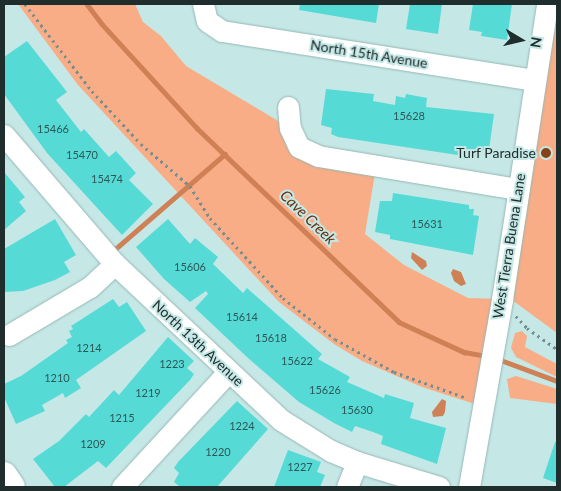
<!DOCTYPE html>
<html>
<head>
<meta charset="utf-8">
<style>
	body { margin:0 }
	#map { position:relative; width:561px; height:491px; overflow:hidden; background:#c5e8e6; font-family:Lato,sans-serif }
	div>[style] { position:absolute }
	.green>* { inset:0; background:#f8ad86 }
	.water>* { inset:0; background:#cf8055 }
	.stream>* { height:4.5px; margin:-2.25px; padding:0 2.25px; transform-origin:2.25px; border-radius:2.25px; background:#cf8055 }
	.building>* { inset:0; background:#56dad6 }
	.path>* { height:2.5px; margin-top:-1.25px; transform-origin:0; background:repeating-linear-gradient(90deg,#768e8d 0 2.5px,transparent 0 6.5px) }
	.roads { filter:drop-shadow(0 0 1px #95b7b5) drop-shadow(0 0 1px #95b7b5) }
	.minor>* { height:21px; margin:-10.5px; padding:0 10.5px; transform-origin:10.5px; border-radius:10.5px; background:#fff }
	.major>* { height:26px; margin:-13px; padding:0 13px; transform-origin:13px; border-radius:13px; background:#fff }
	.dots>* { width:14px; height:14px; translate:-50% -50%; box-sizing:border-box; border:2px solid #c5e8e6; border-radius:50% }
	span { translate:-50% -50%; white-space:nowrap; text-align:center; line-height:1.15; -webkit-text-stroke:4px #c5e8e6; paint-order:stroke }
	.number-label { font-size:11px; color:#2e5857 }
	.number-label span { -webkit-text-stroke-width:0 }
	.street-label { font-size:14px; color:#202d2d }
	.poi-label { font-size:14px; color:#202d2d }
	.right { translate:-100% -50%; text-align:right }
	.water-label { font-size:15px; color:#653112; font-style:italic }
	.frame { position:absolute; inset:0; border:5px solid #202d2d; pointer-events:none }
	.north { position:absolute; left:496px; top:15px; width:50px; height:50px; -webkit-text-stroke:4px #c5e8e6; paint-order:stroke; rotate:99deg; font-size:14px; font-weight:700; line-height:20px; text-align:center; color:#202d2d }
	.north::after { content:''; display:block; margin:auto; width:18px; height:22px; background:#202d2d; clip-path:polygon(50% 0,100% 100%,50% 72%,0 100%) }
</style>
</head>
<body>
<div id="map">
	<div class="green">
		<div style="clip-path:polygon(18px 4px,135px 4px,143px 22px,161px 36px,186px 66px,290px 128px,300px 147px,376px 167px,365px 234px,404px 265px,468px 298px,502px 299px,484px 407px,422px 387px,362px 361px,334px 344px,279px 302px,78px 85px)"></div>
		<div style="clip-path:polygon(557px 7px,557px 333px,512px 300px)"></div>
		<div style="clip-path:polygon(522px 331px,527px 336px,525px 347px,557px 364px,557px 377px,516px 357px,511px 348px,515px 333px)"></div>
		<div style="clip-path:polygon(516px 376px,557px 389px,557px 404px,510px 398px,507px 379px)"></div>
	</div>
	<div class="water">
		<div style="clip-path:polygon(412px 252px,426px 261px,427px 266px,422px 270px,411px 258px)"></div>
		<div style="clip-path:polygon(453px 269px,461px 272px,466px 284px,461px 286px,454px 281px,451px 273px)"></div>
		<div style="clip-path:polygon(442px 399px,446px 401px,445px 412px,443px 416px,433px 417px,432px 412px)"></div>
	</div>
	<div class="stream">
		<div style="left:87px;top:4px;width:25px;rotate:53deg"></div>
		<div style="left:102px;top:24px;width:141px;rotate:47.6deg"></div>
		<div style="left:197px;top:128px;width:280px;rotate:43.8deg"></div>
		<div style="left:399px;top:322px;width:72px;rotate:24.8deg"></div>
		<div style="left:464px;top:352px;width:22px;rotate:10deg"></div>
		<div style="left:113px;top:251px;width:148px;rotate:-40.9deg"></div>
		<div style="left:498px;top:359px;width:63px;rotate:20.4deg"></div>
	</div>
	<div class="building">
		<div style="clip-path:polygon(300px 4px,379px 4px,376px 23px,299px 10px)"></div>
		<div style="clip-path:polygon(410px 4px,442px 4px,438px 34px,406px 29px)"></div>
		<div style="clip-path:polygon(473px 4px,512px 4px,507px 40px,481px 36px,482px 32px,469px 30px)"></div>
		<div style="clip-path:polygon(27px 41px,67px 92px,56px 100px,81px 132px,84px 129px,109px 157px,116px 151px,136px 173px,129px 180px,153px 204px,122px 235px,47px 153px,4px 94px,4px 57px)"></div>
		<div style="clip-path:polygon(326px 89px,374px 94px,373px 101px,395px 105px,396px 96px,405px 98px,406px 94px,427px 98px,426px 107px,494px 114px,489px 150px,478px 150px,477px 156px,471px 157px,338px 137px,331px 134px,332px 128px,321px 125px)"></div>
		<div style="clip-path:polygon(4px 172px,25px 197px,19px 202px,26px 211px,4px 230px)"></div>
		<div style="clip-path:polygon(393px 193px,469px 205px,469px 209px,474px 209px,473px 215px,479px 216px,473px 255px,390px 239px,390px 235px,375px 232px,380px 201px,392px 201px)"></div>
		<div style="clip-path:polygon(55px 219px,76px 255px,64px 262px,70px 272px,55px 280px,23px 291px,4px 292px,4px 249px)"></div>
		<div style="clip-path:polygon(168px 219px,190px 244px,195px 238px,218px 257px,213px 264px,243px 293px,247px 288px,322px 354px,318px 359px,350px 377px,347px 382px,384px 398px,385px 394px,414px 403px,410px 418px,446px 428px,437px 464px,381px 444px,383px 436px,373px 432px,355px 426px,352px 432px,334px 423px,299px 402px,248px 358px,195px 308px,208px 294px,206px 291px,190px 302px,164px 279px,136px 247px)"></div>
		<div style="clip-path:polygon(113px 299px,119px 307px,127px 302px,146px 331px,76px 380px,81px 388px,65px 398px,63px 393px,42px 405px,45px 411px,16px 424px,4px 397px,4px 384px,21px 376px,68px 343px,66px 340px,72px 337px,69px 331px,73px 329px,71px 326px)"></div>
		<div style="clip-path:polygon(168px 337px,194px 361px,187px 368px,194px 374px,190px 380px,106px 468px,98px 461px,64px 487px,55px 487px,33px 459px,59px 441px,86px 414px,89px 417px,114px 390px,119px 395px)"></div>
		<div style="clip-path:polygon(237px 401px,268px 429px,217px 487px,180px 487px,174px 482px,179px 473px,174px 468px,178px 462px)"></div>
		<div style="clip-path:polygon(555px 442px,557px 442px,557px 483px,543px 478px)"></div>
		<div style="clip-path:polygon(288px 450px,321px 462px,317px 472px,325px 475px,320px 487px,274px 487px)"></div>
	</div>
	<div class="path">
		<div style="left:25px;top:4px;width:110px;rotate:52.4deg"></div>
		<div style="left:92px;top:91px;width:72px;rotate:47.2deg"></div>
		<div style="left:141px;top:144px;width:65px;rotate:40.6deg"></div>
		<div style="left:190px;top:186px;width:38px;rotate:58deg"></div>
		<div style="left:210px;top:218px;width:108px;rotate:47.6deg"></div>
		<div style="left:283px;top:298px;width:66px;rotate:38.3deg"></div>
		<div style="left:335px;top:339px;width:68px;rotate:29.2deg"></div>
		<div style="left:394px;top:372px;width:77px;rotate:19.6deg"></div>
		<div style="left:516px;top:316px;width:16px;rotate:47deg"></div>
		<div style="left:527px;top:328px;width:37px;rotate:35deg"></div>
	</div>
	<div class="roads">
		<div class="minor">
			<div style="left:203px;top:4px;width:17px;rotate:77deg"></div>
			<div style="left:207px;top:21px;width:18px;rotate:34deg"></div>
			<div style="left:222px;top:31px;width:317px;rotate:8.9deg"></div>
			<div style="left:288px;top:107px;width:21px;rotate:85deg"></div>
			<div style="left:290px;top:128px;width:21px;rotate:65deg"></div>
			<div style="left:299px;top:147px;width:21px;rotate:25deg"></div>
			<div style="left:318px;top:156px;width:203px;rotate:9.4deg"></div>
			<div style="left:4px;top:135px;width:170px;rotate:49.3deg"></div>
			<div style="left:115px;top:264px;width:228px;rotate:43.2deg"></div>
			<div style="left:281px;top:420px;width:59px;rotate:31.8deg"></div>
			<div style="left:331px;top:451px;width:28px;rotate:23deg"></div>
			<div style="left:357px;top:462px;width:86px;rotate:17deg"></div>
			<div style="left:9px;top:335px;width:94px;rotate:-30.7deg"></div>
			<div style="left:90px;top:287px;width:34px;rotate:-43deg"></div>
			<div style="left:122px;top:487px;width:156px;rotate:-47.3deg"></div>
			<div style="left:347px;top:487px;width:27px;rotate:-68deg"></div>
			<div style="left:469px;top:487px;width:191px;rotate:-80deg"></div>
			<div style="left:502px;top:299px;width:298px;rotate:-81.3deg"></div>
		</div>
		<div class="major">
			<div style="left:4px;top:475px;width:14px;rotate:56deg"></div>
		</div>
	</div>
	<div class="dots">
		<div style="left:546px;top:153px;background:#864218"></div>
	</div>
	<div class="number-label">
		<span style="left:409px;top:116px">15628</span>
		<span style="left:53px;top:129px">15466</span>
		<span style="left:82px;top:155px">15470</span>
		<span style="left:107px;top:179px">15474</span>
		<span style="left:427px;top:224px">15631</span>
		<span style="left:190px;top:267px">15606</span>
		<span style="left:242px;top:317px">15614</span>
		<span style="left:271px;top:338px">15618</span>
		<span style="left:89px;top:348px">1214</span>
		<span style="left:297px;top:361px">15622</span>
		<span style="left:172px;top:364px">1223</span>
		<span style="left:57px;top:378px">1210</span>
		<span style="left:325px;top:390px">15626</span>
		<span style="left:148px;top:393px">1219</span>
		<span style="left:357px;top:410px">15630</span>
		<span style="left:122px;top:418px">1215</span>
		<span style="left:242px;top:426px">1224</span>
		<span style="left:93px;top:444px">1209</span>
		<span style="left:218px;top:452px">1220</span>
		<span style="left:300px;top:467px">1227</span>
	</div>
	<div class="street-label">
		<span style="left:369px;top:54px;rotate:9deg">North 15th Avenue</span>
		<span style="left:509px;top:246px;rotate:-81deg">West Tierra Buena Lane</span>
		<span style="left:198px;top:343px;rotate:43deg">North 13th Avenue</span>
	</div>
	<div class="poi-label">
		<span class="right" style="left:536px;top:153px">Turf Paradise</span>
	</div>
	<div class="water-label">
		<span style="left:308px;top:217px;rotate:44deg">Cave Creek</span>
	</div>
	<div class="frame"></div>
	<div class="north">N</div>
</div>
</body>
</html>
